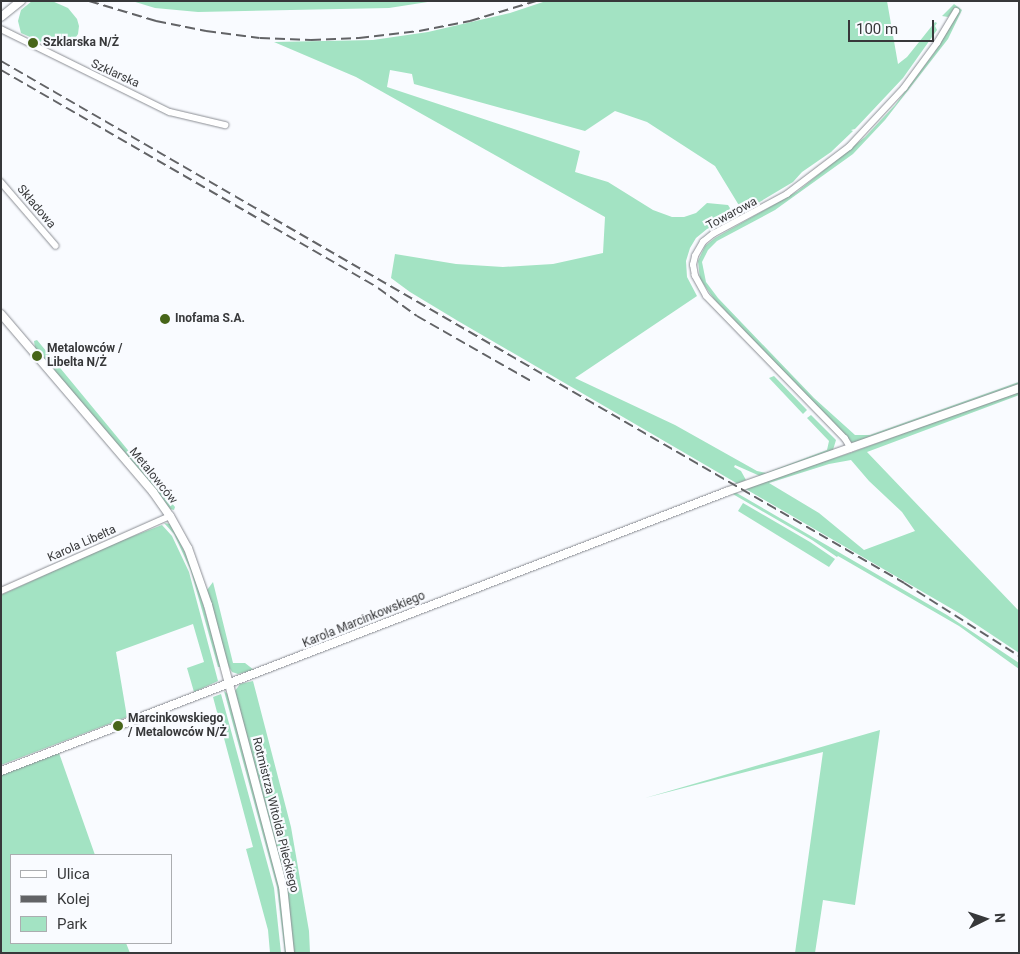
<!DOCTYPE html>
<html>
<head>
<meta charset="utf-8">
<style>
	body { margin:0 }
	#map { position:relative; width:1020px; height:954px; overflow:hidden; background:#f9fbff; font-family:Roboto,sans-serif }
	div>[style] { position:absolute }
	.green>* { inset:0; background:#a3e3c3 }
	.roads { filter:drop-shadow(0 0 1px #8a8d93) drop-shadow(0 0 1px #8a8d93) }
	.street>* { height:5.5px; margin:-2.75px; padding:0 2.75px; transform-origin:2.75px; border-radius:2.75px; background:#fff }
	.secondary>* { height:8px; margin:-4px; padding:0 4px; transform-origin:4px; border-radius:4px; background:#fff }
	.rail>* { height:2px; margin-top:-1px; transform-origin:0; background:repeating-linear-gradient(90deg,#626366 0 10px,transparent 0 15px) }
	.dots>* { width:14px; height:14px; translate:-50% -50%; box-sizing:border-box; border:2px solid #f9fbff; border-radius:50% }
	span { translate:-50% -50%; white-space:nowrap; text-align:center; line-height:1.15; -webkit-text-stroke:4.5px #f9fbff; paint-order:stroke }
	.poi-label { font-size:12px; color:#37383a; font-weight:700 }
	.left { translate:0 -50%; text-align:left }
	.street-label { font-size:12px; color:#37383a }
	.frame { position:absolute; inset:0; border:2px solid #37383a; pointer-events:none }
	.legend { position:absolute; left:10px; top:854px; width:162px; height:90px; box-sizing:border-box; background:#f9fbff; border:1px solid #abadb0; margin:0; padding:6px 9px; list-style:none; font-size:15px; color:#37383a }
	.legend li { display:flex; align-items:center; gap:10px; height:25px }
	.legend b { width:25px; border:1px solid #abadb0 }
	.north { position:absolute; left:960px; top:894px; width:50px; height:50px; -webkit-text-stroke:4px #f9fbff; paint-order:stroke; rotate:86deg; font-size:14px; font-weight:700; line-height:20px; text-align:center; color:#37383a }
	.north::after { content:''; display:block; margin:auto; width:18px; height:22px; background:#37383a; clip-path:polygon(50% 0,100% 100%,50% 72%,0 100%) }
	.scale { position:absolute; left:848px; top:20px; width:86px; height:22px; box-sizing:border-box; border:2px solid #37383a; border-top:0; padding-left:6px; font-size:15px; line-height:18px; white-space:nowrap; color:#37383a; -webkit-text-stroke:4px #f9fbff; paint-order:stroke }
</style>
</head>
<body>
<div id="map">
	<div class="green">
		<div style="clip-path:polygon(32px 1px,52px 1px,68px 8px,77px 19px,79px 26px,78px 34px,72px 43px,64px 48px,55px 48px,21px 33px,18px 21px,21px 10px)"></div>
		<div style="clip-path:polygon(132px 1px,434px 1px,389px 8px,198px 12px,155px 8px)"></div>
		<div style="clip-path:polygon(546px 1px,887px 1px,898px 64px,907px 57px,935px 22px,937px 23px,935px 26px,937px 30px,903px 78px,855px 129px,851px 130px,853px 131px,831px 152px,802px 172px,793px 182px,743px 212px,715px 166px,647px 122px,615px 111px,585px 131px,414px 84px,412px 74px,390px 70px,387px 87px,580px 151px,575px 172px,608px 182px,653px 210px,672px 217px,684px 217px,696px 213px,707px 203px,728px 205px,735px 216px,707px 229px,696px 238px,690px 248px,686px 261px,687px 277px,697px 296px,575px 378px,675px 425px,757px 471px,766px 473px,827px 450px,829px 441px,807px 418px,811px 415px,836px 440px,833px 450px,760px 476px,735px 465px,734px 467px,741px 471px,746px 480px,738px 484px,458px 321px,410px 292px,391px 278px,395px 254px,456px 264px,503px 267px,553px 264px,603px 253px,605px 217px,356px 77px,274px 42px,373px 40px,428px 32px,510px 13px)"></div>
		<div style="clip-path:polygon(954px 4px,962px 10px,948px 39px,885px 120px,853px 154px,775px 210px,717px 241px,708px 250px,702px 262px,706px 282px,718px 298px,814px 398px,855px 435px,870px 435px,1019px 382px,1019px 386px,858px 444px,851px 442px,714px 299px,700px 279px,698px 261px,705px 246px,715px 238px,798px 191px,865px 137px,895px 105px,934px 53px,959px 12px,955px 9px,948px 17px,942px 16px)"></div>
		<div style="clip-path:polygon(37px 340px,175px 507px,174px 510px,170px 509px,147px 479px,35px 348px,34px 341px)"></div>
		<div style="clip-path:polygon(774px 376px,807px 410px,803px 414px,769px 378px)"></div>
		<div style="clip-path:polygon(evenodd,1019px 391px,1019px 395px,867px 452px,1019px 611px,1019px 653px,959px 613px,744px 488px,850px 453px,1019px 391px,851px 460px,869px 481px,902px 512px,915px 531px,864px 550px,819px 513px,769px 483px,829px 464px,851px 460px)"></div>
		<div style="clip-path:polygon(735px 492px,947px 615px,1019px 663px,1019px 669px,959px 626px,838px 556px,837px 557px,812px 540px,731px 493px)"></div>
		<div style="clip-path:polygon(743px 503px,810px 542px,835px 559px,829px 567px,738px 511px)"></div>
		<div style="clip-path:polygon(164px 523px,171px 524px,193px 569px,221px 667px,218px 667px,191px 571px,174px 534px)"></div>
		<div style="clip-path:polygon(162px 525px,172px 536px,189px 572px,218px 681px,194px 692px,187px 668px,204px 662px,193px 624px,116px 652px,127px 717px,1px 765px,1px 595px,115px 543px)"></div>
		<div style="clip-path:polygon(213px 582px,233px 663px,245px 663px,254px 670px,238px 674px,232px 672px,227px 664px,207px 590px)"></div>
		<div style="clip-path:polygon(253px 681px,291px 827px,309px 931px,310px 953px,294px 953px,285px 880px,235px 691px,240px 684px)"></div>
		<div style="clip-path:polygon(224px 691px,228px 694px,280px 886px,288px 953px,285px 953px,277px 887px)"></div>
		<div style="clip-path:polygon(221px 694px,274px 888px,281px 953px,270px 953px,268px 930px,246px 849px,253px 847px,213px 697px)"></div>
		<div style="clip-path:polygon(880px 730px,855px 905px,823px 900px,815px 953px,795px 953px,823px 752px,645px 798px)"></div>
		<div style="clip-path:polygon(59px 753px,95px 855px,11px 855px,11px 943px,126px 943px,130px 953px,1px 953px,1px 775px)"></div>
	</div>
	<div class="roads">
		<div class="street">
			<div style="left:1px;top:29px;width:188px;rotate:26.2deg"></div>
			<div style="left:170px;top:112px;width:57px;rotate:13.3deg"></div>
			<div style="left:1px;top:182px;width:84px;rotate:49.3deg"></div>
			<div style="left:851px;top:449px;width:12px;rotate:-121deg"></div>
			<div style="left:845px;top:439px;width:199px;rotate:-134.2deg"></div>
			<div style="left:706px;top:296px;width:23px;rotate:-119deg"></div>
			<div style="left:695px;top:276px;width:11px;rotate:-100deg"></div>
			<div style="left:693px;top:265px;width:9px;rotate:-77deg"></div>
			<div style="left:695px;top:256px;width:16px;rotate:-60deg"></div>
			<div style="left:703px;top:242px;width:13px;rotate:-39deg"></div>
			<div style="left:713px;top:234px;width:84px;rotate:-28.4deg"></div>
			<div style="left:787px;top:194px;width:78px;rotate:-37.2deg"></div>
			<div style="left:849px;top:147px;width:81px;rotate:-47deg"></div>
			<div style="left:904px;top:88px;width:56px;rotate:-53.7deg"></div>
			<div style="left:937px;top:43px;width:37px;rotate:-59deg"></div>
			<div style="left:1px;top:591px;width:185px;rotate:-23.9deg"></div>
		</div>
		<div class="secondary">
			<div style="left:1px;top:17px;width:26px;rotate:-39deg"></div>
			<div style="left:1px;top:314px;width:234px;rotate:49.5deg"></div>
			<div style="left:153px;top:492px;width:29px;rotate:55deg"></div>
			<div style="left:170px;top:516px;width:37px;rotate:61deg"></div>
			<div style="left:188px;top:548px;width:60px;rotate:70.7deg"></div>
			<div style="left:208px;top:605px;width:291px;rotate:75.1deg"></div>
			<div style="left:283px;top:886px;width:67px;rotate:84deg"></div>
			<div style="left:1px;top:771px;width:777px;rotate:-21.05deg"></div>
			<div style="left:726px;top:492px;width:311px;rotate:-19.5deg"></div>
		</div>
	</div>
	<div class="rail">
		<div style="left:89px;top:1px;width:70px;rotate:16.6deg"></div>
		<div style="left:156px;top:21px;width:51px;rotate:11.3deg"></div>
		<div style="left:206px;top:31px;width:54px;rotate:7.4deg"></div>
		<div style="left:260px;top:38px;width:51px;rotate:2.2deg"></div>
		<div style="left:311px;top:40px;width:48px;rotate:-2.4deg"></div>
		<div style="left:359px;top:38px;width:60px;rotate:-6.7deg"></div>
		<div style="left:419px;top:31px;width:52px;rotate:-11.1deg"></div>
		<div style="left:470px;top:21px;width:69px;rotate:-16.9deg"></div>
		<div style="left:1px;top:61px;width:1043px;rotate:30.03deg"></div>
		<div style="left:904px;top:583px;width:136px;rotate:32.4deg"></div>
		<div style="left:1px;top:70px;width:435px;rotate:30deg"></div>
		<div style="left:378px;top:288px;width:48px;rotate:35.7deg"></div>
		<div style="left:417px;top:316px;width:131px;rotate:29.7deg"></div>
	</div>
	<div class="dots">
		<div style="left:33px;top:43px;background:#476519"></div>
		<div style="left:165px;top:319px;background:#476519"></div>
		<div style="left:37px;top:356px;background:#476519"></div>
		<div style="left:118px;top:726px;background:#476519"></div>
	</div>
	<div class="poi-label">
		<span class="left" style="left:43px;top:43px">Szklarska N/Ż</span>
		<span class="left" style="left:175px;top:319px">Inofama S.A.</span>
		<span class="left" style="left:47px;top:356px">Metalowców /<br>Libelta N/Ż</span>
		<span class="left" style="left:128px;top:726px">Marcinkowskiego<br>/ Metalowców N/Ż</span>
	</div>
	<div class="street-label">
		<span style="left:115px;top:74px;rotate:24deg">Szklarska</span>
		<span style="left:36px;top:207px;rotate:50deg">Składowa</span>
		<span style="left:732px;top:214px;rotate:-28deg">Towarowa</span>
		<span style="left:153px;top:476px;rotate:51deg">Metalowców</span>
		<span style="left:82px;top:544px;rotate:-24deg">Karola Libelta</span>
		<span style="left:364px;top:620px;rotate:-22deg">Karola Marcinkowskiego</span>
		<span style="left:275px;top:815px;rotate:76deg">Rotmistrza Witolda Pileckiego</span>
	</div>
	<div class="frame"></div>
	<ul class="legend">
	<li><b style="height:6px;background:#fff"></b>Ulica</li>
	<li><b style="height:6px;background:#626366"></b>Kolej</li>
	<li><b style="height:14px;background:#a3e3c3"></b>Park</li>
	</ul>
	<div class="north">N</div>
	<div class="scale">100 m</div>
</div>
</body>
</html>
